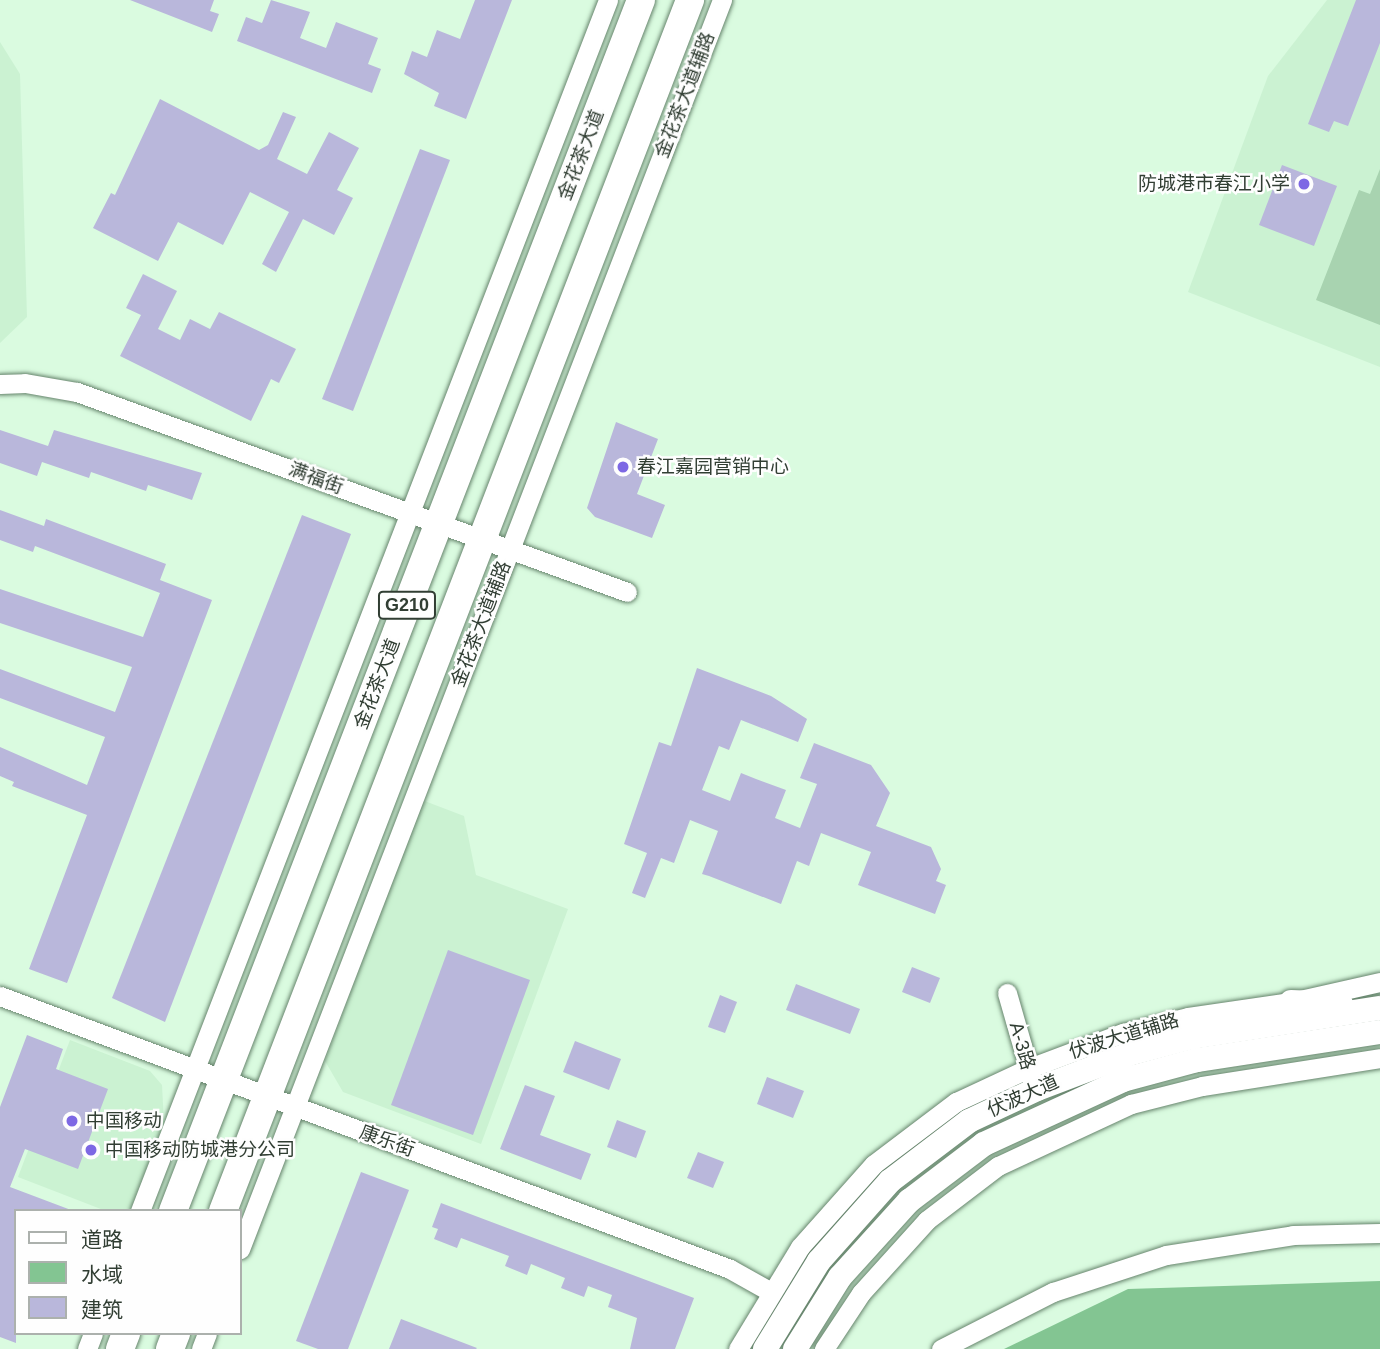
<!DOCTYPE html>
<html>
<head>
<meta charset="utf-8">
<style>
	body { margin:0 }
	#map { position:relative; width:1380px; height:1349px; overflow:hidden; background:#dafbe0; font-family:Helvetica,"Noto Sans SC",sans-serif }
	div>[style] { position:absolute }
	.built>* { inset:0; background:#cbf2d2 }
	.green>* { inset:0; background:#a8d3b0 }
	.water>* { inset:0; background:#83c592 }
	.building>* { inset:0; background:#b9b7db }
	.roads { filter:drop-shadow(0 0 2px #66846c) drop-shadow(0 0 2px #66846c) }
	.minor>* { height:19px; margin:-9.5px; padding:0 9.5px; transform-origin:9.5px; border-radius:9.5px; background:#fff }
	.major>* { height:24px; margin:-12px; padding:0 12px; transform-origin:12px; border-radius:12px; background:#fff }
	.highway>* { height:28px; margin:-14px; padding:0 14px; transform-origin:14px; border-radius:14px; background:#fff }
	.dots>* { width:19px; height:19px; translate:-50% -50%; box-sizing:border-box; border:4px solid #fefefe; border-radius:50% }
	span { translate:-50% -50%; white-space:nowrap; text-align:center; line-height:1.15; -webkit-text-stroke:5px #fefefe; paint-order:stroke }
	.shield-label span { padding:2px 5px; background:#fefefe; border:2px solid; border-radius:5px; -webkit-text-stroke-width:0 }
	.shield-label { font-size:18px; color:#313e33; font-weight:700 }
	.street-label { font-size:19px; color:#313e33 }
	.poi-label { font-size:19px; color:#313e33 }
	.right { translate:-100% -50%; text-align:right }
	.left { translate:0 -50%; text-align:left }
	.legend { position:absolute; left:14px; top:1209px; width:228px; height:126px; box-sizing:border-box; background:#fefefe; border:2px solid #acb1ad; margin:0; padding:9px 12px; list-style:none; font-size:21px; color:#313e33 }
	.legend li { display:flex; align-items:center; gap:14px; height:35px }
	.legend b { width:35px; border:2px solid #acb1ad }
</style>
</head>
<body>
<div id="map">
	<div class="built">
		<div style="clip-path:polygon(1327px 0,1380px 0,1380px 367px,1188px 292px,1268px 76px)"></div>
		<div style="clip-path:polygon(0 42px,20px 74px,27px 317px,0 343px)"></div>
		<div style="clip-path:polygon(422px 800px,464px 816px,476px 875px,568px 909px,481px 1144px,343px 1092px,325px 1061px)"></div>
		<div style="clip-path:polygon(70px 1040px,150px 1071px,162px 1085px,164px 1123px,130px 1211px,106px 1211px,18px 1177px)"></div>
	</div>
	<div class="green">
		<div style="clip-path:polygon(1380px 169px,1380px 325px,1316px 300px,1359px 190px,1370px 194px)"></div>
	</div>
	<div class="water">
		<div style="clip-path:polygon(1380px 1281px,1380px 1349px,1004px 1349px,1128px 1289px)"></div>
	</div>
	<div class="building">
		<div style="clip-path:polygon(130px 0,214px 0,210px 11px,219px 14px,212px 32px)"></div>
		<div style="clip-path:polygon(271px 0,310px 12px,300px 38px,326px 48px,336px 22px,378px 38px,368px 64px,381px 69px,372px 93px,237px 41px,246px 17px,262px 23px)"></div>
		<div style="clip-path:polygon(475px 0,512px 0,466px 119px,434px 106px,439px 93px,404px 74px,412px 51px,427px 57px,437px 30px,460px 39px)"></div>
		<div style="clip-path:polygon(1356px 0,1380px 0,1380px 43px,1348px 126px,1334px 121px,1329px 132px,1308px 124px)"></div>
		<div style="clip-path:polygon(160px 99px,259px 150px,268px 145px,283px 112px,296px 117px,277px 159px,307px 174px,329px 132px,359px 148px,337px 190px,353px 198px,334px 235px,303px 219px,276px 272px,262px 264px,289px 212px,250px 192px,223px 245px,178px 222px,158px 261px,93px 228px,111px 193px,115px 195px)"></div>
		<div style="clip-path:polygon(420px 149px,450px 160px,353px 411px,322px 399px)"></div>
		<div style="clip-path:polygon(1282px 165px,1337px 186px,1314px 246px,1259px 225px)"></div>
		<div style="clip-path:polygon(143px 274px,177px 291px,158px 329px,180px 340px,190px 319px,210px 329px,219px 312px,296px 349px,279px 383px,271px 379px,251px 421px,120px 356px,141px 315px,126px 308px)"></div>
		<div style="clip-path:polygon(616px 422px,658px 439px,637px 494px,665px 505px,652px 538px,595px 517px,587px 508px)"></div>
		<div style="clip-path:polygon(0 430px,48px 446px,54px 430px,202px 473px,192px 500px,148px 485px,146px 491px,91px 472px,89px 478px,42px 462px,37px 476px,0 463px)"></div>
		<div style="clip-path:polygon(0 510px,44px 526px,46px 519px,166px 564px,160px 580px,212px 600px,67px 983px,29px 969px,87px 815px,12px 786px,14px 782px,0 776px,0 747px,87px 785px,105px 737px,0 698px,0 669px,115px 712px,132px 667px,0 623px,0 589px,143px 637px,160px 593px,35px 546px,33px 552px,0 540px)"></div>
		<div style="clip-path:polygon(302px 515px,351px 534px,165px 1022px,112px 998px)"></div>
		<div style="clip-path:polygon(697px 668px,771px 696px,807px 719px,798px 742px,741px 720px,729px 750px,719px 746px,702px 790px,730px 801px,741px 773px,756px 779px,786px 790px,775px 818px,800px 828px,817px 784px,800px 778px,814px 743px,871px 765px,890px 793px,876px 826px,931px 847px,941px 869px,936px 881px,946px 885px,935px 914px,858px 885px,871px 852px,821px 833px,809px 866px,797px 861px,781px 904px,709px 876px,702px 874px,718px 831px,690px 820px,674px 863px,661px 858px,645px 898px,632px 893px,647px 853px,624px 844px,659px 742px,671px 746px)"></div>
		<div style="clip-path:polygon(448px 950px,530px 980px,473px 1135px,391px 1105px)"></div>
		<div style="clip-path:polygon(912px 967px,940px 978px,930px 1003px,902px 992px)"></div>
		<div style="clip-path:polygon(796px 984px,860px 1009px,850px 1034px,786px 1010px)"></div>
		<div style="clip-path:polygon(720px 995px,737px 1002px,725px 1033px,708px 1027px)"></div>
		<div style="clip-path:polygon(27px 1035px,63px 1049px,56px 1069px,108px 1089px,78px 1169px,25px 1149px,10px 1187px,71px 1210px,16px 1211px,16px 1343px,0 1337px,0 1107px)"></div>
		<div style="clip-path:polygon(575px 1041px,621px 1059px,609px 1090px,563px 1072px)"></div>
		<div style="clip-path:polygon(767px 1077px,804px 1091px,793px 1118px,757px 1104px)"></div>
		<div style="clip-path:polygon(525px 1085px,555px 1096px,540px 1135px,591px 1154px,581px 1180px,500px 1149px)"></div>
		<div style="clip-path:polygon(617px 1120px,646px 1131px,636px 1158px,607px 1147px)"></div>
		<div style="clip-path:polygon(698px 1152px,724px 1162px,713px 1188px,687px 1178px)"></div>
		<div style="clip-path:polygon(361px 1172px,409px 1190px,348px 1349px,318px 1349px,296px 1341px)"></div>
		<div style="clip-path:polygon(441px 1203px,694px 1298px,675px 1349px,630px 1349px,637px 1318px,608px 1307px,612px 1295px,588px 1286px,584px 1297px,561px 1288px,565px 1278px,531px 1264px,527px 1275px,505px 1266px,509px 1256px,461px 1238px,457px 1248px,434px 1239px,438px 1229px,432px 1227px)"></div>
		<div style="clip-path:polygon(401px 1319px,477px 1348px,476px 1349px,389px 1349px)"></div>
	</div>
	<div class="roads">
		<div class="minor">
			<div style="left:0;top:384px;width:25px;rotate:-2deg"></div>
			<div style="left:25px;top:383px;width:53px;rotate:9.8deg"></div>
			<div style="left:77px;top:392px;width:585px;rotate:19.98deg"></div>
			<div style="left:1007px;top:993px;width:91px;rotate:74deg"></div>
			<div style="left:0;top:996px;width:779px;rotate:20.5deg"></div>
			<div style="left:730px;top:1269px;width:47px;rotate:29.3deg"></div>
			<div style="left:140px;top:1211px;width:1298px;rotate:-68.87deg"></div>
			<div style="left:240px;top:1249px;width:1339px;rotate:-68.9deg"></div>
			<div style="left:87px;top:1349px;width:17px;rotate:-69deg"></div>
			<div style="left:201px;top:1349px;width:17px;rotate:-69deg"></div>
			<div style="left:738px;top:1349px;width:119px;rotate:-58.7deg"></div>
			<div style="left:800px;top:1247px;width:111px;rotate:-48.3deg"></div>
			<div style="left:874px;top:1164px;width:103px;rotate:-37.1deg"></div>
			<div style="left:956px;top:1102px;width:78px;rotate:-24.9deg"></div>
			<div style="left:1027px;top:1069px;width:103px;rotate:-20.6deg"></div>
			<div style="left:1123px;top:1033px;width:67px;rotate:-13.8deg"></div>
			<div style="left:1188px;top:1017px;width:104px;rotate:-8.3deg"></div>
			<div style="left:1291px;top:1002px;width:91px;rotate:-12.7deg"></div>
			<div style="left:824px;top:1349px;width:67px;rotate:-56.5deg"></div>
			<div style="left:861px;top:1293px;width:98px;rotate:-47.9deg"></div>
			<div style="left:927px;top:1220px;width:89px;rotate:-37.3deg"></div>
			<div style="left:998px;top:1166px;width:147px;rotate:-25deg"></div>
			<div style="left:1131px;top:1104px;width:73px;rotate:-14.2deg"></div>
			<div style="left:1202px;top:1086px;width:180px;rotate:-8.9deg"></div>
			<div style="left:941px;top:1349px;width:126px;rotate:-27deg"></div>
			<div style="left:1053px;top:1292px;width:119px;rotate:-18.1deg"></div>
			<div style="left:1166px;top:1255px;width:129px;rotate:-8.9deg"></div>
			<div style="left:1293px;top:1235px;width:87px;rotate:-1.3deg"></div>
		</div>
		<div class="major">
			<div style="left:1291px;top:1002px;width:50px;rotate:2.3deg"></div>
			<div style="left:765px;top:1349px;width:103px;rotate:-58.5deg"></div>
			<div style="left:819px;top:1261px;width:107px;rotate:-48.4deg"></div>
			<div style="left:890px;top:1181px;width:99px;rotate:-37.2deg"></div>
			<div style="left:969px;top:1121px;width:75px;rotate:-25.2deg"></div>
			<div style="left:1037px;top:1089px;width:98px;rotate:-20.8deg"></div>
			<div style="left:1129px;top:1054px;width:65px;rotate:-15.1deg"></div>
			<div style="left:1192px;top:1037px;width:190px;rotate:-8.8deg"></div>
			<div style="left:795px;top:1349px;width:85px;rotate:-58deg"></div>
			<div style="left:840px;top:1277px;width:103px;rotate:-47.8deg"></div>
			<div style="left:909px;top:1201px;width:94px;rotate:-37.2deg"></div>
			<div style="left:984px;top:1144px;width:153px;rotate:-24.7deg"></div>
			<div style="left:1123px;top:1080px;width:77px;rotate:-15.1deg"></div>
			<div style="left:1197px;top:1060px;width:185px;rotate:-8.7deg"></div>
		</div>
		<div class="highway">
			<div style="left:173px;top:1211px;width:1298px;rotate:-68.87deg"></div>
			<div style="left:223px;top:1211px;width:1298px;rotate:-68.91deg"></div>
			<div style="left:120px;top:1349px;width:17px;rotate:-69deg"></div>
			<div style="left:170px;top:1349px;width:17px;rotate:-69deg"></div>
		</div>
	</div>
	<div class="dots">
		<div style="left:1304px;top:184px;background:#7d68e4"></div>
		<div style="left:623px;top:467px;background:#7d68e4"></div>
		<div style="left:72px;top:1121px;background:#7d68e4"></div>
		<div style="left:91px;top:1150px;background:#7d68e4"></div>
	</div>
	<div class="shield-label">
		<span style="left:407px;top:605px">G210</span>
	</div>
	<div class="street-label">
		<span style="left:685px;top:95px;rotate:-69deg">金花茶大道辅路</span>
		<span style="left:581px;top:155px;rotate:-69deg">金花茶大道</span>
		<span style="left:316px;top:478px;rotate:20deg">满福街</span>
		<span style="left:481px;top:624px;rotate:-69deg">金花茶大道辅路</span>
		<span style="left:377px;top:684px;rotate:-69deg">金花茶大道</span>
		<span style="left:1124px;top:1036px;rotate:-17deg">伏波大道辅路</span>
		<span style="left:1022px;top:1046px;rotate:74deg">A-3路</span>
		<span style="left:1023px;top:1096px;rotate:-24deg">伏波大道</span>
		<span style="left:387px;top:1141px;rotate:20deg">康乐街</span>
	</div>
	<div class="poi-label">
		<span class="right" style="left:1290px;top:184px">防城港市春江小学</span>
		<span class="left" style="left:637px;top:467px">春江嘉园营销中心</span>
		<span class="left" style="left:86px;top:1121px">中国移动</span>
		<span class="left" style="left:105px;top:1150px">中国移动防城港分公司</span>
	</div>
	<ul class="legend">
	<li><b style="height:9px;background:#fff"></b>道路</li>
	<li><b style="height:19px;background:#83c592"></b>水域</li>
	<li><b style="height:19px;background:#b9b7db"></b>建筑</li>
	</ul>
</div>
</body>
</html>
